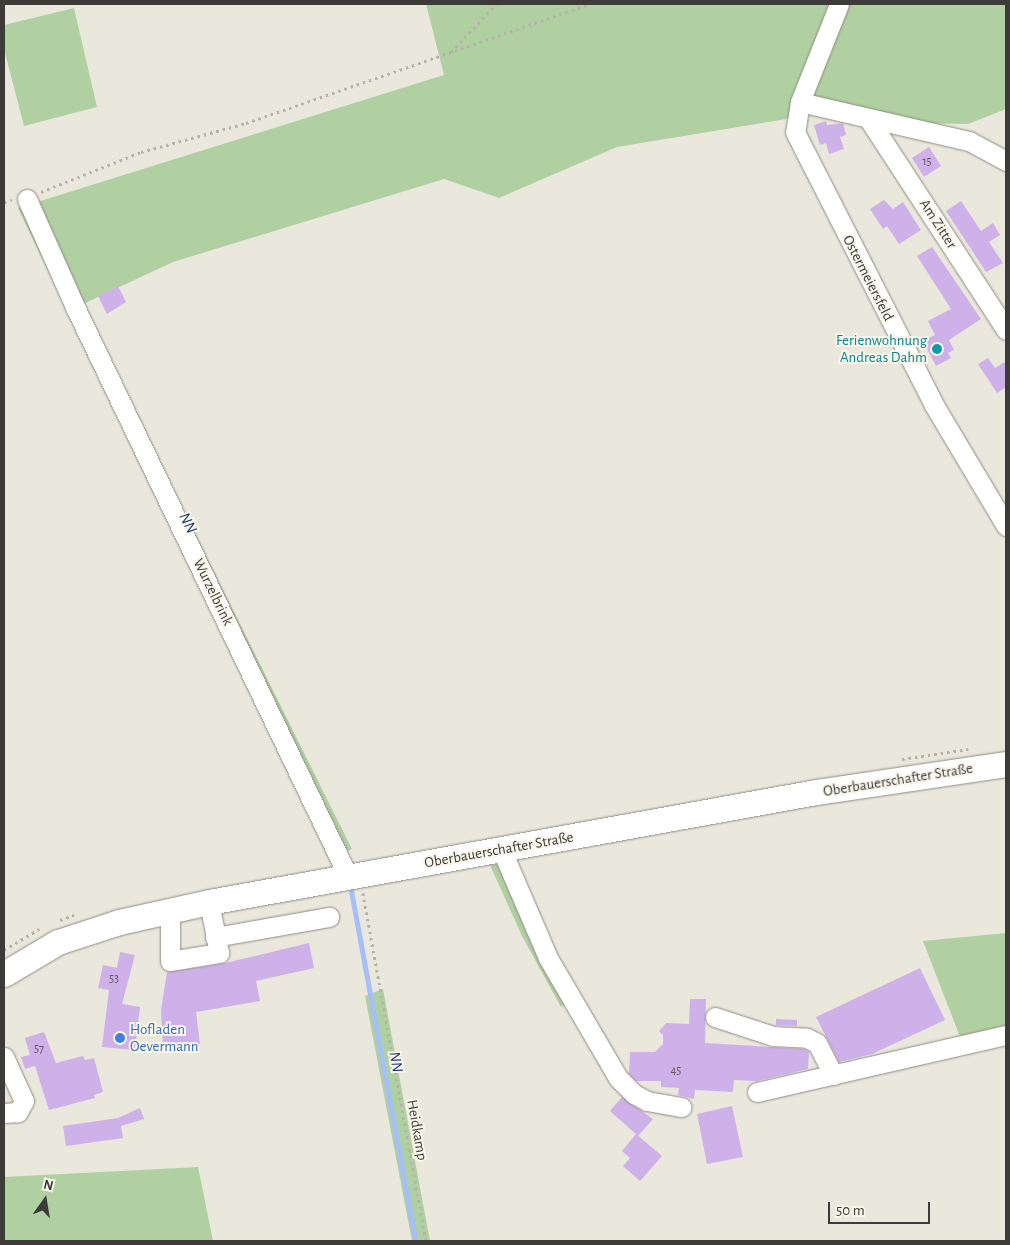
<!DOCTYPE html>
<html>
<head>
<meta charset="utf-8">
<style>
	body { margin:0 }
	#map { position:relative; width:1010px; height:1245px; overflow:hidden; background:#eae7dc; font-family:"Alegreya Sans",sans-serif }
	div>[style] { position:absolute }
	.green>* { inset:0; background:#b0d0a2 }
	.stream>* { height:4.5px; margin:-2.25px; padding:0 2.25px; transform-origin:2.25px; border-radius:2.25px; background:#a4c0f6 }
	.building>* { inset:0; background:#ceb1e9 }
	.path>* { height:2.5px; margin-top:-1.25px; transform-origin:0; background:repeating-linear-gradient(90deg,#b5b2aa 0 2.5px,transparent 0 6.5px) }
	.roads { filter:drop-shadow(0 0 1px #8f8c82) drop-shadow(0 0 1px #8f8c82) }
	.minor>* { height:19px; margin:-9.5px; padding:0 9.5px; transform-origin:9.5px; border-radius:9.5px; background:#fff }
	.major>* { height:25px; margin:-12.5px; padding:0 12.5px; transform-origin:12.5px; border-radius:12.5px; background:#fff }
	.dots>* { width:14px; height:14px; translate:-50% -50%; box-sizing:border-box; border:2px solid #f8f5ea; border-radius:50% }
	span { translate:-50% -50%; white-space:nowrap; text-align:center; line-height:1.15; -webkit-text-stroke:4px #f8f5ea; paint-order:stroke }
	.number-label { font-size:12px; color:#605864 }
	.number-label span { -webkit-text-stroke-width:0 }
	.street-label { font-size:15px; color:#3c3b37 }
	.culture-label { font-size:15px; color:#0d838f }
	.right { translate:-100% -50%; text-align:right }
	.shop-label { font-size:15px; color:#366cbe }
	.left { translate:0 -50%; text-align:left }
	.water-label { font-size:16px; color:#193674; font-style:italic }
	.frame { position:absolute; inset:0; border:5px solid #3c3b37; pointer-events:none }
	.north { position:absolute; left:20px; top:1175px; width:50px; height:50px; -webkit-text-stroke:4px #f8f5ea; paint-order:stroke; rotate:13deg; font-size:14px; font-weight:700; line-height:20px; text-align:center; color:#3c3b37 }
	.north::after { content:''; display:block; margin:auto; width:18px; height:22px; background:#3c3b37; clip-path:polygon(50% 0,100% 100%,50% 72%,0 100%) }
	.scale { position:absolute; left:828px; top:1202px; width:102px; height:22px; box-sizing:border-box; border:2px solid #3c3b37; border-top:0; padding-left:6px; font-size:15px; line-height:18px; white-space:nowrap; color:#3c3b37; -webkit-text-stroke:4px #f8f5ea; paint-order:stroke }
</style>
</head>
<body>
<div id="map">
	<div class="green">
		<div style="clip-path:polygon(426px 4px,1006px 4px,1006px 109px,968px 124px,915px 123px,798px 111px,786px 119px,617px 147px,499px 198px,444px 179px,173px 262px,81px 305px,352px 849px,331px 858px,18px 208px,444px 75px)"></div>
		<div style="clip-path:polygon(74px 8px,97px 107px,24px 126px,4px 49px,4px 25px)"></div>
		<div style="clip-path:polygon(516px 861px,567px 1002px,561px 1007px,522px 936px,490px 865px)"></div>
		<div style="clip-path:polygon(1006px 933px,1006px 1031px,962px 1042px,923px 941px)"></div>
		<div style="clip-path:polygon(383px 989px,430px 1241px,412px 1241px,365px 996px)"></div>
		<div style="clip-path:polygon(198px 1167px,213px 1241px,4px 1241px,4px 1177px)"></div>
	</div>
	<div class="stream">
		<div style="left:351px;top:888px;width:359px;rotate:79.6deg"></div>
	</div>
	<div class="building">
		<div style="clip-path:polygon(826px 121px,827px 125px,843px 123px,846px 135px,840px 137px,844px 149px,829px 154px,826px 143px,820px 145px,814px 125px)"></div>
		<div style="clip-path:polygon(929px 147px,941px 166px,924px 177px,912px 158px)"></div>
		<div style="clip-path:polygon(884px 200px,893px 209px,903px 202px,921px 230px,899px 244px,887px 226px,883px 229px,870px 209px)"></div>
		<div style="clip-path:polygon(961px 201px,981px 231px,993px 223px,1000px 235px,989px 242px,1003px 263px,986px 272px,946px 211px)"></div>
		<div style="clip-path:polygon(932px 247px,981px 319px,949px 340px,954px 350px,948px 353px,951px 358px,936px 366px,923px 341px,935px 335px,928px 321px,951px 309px,917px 256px)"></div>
		<div style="clip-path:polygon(118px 286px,126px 302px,107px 314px,98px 296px)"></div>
		<div style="clip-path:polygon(988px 358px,995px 368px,1006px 361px,1006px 387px,997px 393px,978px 364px)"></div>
		<div style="clip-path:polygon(309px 943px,314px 968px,256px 981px,260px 1001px,196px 1012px,200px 1044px,163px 1050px,161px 1010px,167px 972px,221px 964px)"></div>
		<div style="clip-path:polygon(120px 952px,135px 955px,122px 1004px,140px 1007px,135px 1050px,102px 1047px,109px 990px,98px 988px,103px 965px,117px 968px)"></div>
		<div style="clip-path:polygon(920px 968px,945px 1020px,872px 1054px,839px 1062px,816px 1017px)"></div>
		<div style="clip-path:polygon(690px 999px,706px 999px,705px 1043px,804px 1049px,809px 1052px,808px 1069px,757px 1081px,734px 1080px,733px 1092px,695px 1090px,694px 1099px,678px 1095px,679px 1088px,661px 1087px,661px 1081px,636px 1081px,629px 1074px,630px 1052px,655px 1052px,663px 1044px,663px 1035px,659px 1031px,666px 1023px,689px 1024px)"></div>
		<div style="clip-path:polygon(776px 1019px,797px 1020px,797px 1026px,776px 1025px)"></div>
		<div style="clip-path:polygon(44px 1032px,56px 1063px,83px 1056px,85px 1060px,94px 1058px,103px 1092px,94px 1095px,95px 1098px,49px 1110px,35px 1066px,25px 1069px,21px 1057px,30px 1055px,25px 1038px)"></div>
		<div style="clip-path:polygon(622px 1097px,653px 1119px,638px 1136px,610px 1111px)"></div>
		<div style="clip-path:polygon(732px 1106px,743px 1157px,707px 1164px,697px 1114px)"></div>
		<div style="clip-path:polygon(140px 1108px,144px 1119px,121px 1126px,123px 1138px,66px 1146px,63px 1126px,118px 1118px)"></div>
		<div style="clip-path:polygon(636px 1134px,662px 1156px,640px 1181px,623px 1166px,630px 1158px,622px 1151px)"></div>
	</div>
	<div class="path">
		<div style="left:451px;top:52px;width:66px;rotate:-46.8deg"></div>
		<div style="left:41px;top:192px;width:108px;rotate:-21.8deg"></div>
		<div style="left:141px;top:152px;width:109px;rotate:-15.4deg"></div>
		<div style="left:246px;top:123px;width:364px;rotate:-19.1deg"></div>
		<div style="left:4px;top:202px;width:8px;rotate:-14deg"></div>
		<div style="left:902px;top:759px;width:67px;rotate:-8.6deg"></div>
		<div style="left:363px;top:893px;width:354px;rotate:79.7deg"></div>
		<div style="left:60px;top:920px;width:15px;rotate:-20deg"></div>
		<div style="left:4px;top:950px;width:41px;rotate:-31deg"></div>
	</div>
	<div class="roads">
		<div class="minor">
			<div style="left:839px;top:4px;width:105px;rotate:111.7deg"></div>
			<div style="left:800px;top:102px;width:30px;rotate:99deg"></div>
			<div style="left:795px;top:132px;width:306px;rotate:63deg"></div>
			<div style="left:934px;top:405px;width:141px;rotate:59.2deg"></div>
			<div style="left:800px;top:102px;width:173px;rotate:13deg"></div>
			<div style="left:969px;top:141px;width:42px;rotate:28.4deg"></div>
			<div style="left:868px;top:118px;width:253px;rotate:56.9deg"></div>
			<div style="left:27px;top:199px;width:118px;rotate:66deg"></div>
			<div style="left:75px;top:307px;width:631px;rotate:64.37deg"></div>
			<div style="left:502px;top:851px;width:116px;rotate:66.7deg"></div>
			<div style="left:548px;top:958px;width:139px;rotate:59.7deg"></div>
			<div style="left:618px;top:1078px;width:23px;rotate:45deg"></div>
			<div style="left:634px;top:1094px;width:15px;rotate:28deg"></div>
			<div style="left:647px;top:1101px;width:35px;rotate:10deg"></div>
			<div style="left:170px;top:911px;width:50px;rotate:90deg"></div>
			<div style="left:170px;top:961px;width:50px;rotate:-9.3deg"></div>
			<div style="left:219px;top:953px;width:52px;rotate:-101.1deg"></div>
			<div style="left:215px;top:937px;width:116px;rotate:-10deg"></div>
			<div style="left:715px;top:1017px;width:61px;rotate:18.1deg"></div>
			<div style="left:773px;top:1036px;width:34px;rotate:3deg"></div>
			<div style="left:807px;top:1038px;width:11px;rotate:27deg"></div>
			<div style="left:817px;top:1043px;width:36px;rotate:63deg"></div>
			<div style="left:4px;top:1057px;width:48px;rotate:65.6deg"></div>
			<div style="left:24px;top:1101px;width:13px;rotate:119deg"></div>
			<div style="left:18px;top:1112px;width:14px;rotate:176deg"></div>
			<div style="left:757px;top:1092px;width:255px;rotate:-12.9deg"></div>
		</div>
		<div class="major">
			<div style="left:4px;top:974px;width:63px;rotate:-30.7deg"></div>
			<div style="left:58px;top:942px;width:64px;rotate:-18.2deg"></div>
			<div style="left:119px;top:922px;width:92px;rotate:-12.5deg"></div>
			<div style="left:209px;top:902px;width:617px;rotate:-10.27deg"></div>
			<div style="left:816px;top:792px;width:192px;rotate:-8.4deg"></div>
		</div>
	</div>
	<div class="dots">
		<div style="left:937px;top:349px;background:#0f9aa8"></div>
		<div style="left:120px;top:1038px;background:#3f7fe0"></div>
	</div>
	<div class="number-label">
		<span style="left:927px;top:162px">15</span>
		<span style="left:114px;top:979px">53</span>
		<span style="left:39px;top:1049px">57</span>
		<span style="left:676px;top:1071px">45</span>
	</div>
	<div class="street-label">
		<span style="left:938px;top:224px;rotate:57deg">Am Zitter</span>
		<span style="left:868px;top:278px;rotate:63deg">Ostermeiersfeld</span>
		<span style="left:213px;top:592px;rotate:64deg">Wurzelbrink</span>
		<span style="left:898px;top:780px;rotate:-9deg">Oberbauerschafter Straße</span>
		<span style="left:499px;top:850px;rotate:-10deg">Oberbauerschafter Straße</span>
		<span style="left:417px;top:1130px;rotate:80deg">Heidkamp</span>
	</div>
	<div class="culture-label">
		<span class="right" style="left:927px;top:349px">Ferienwohnung<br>Andreas Dahm</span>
	</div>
	<div class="shop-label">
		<span class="left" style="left:130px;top:1038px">Hofladen<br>Oevermann</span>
	</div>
	<div class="water-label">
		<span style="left:188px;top:523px;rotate:64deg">NN</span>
		<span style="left:396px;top:1062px;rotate:80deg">NN</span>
	</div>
	<div class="frame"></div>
	<div class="north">N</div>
	<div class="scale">50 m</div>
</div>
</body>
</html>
